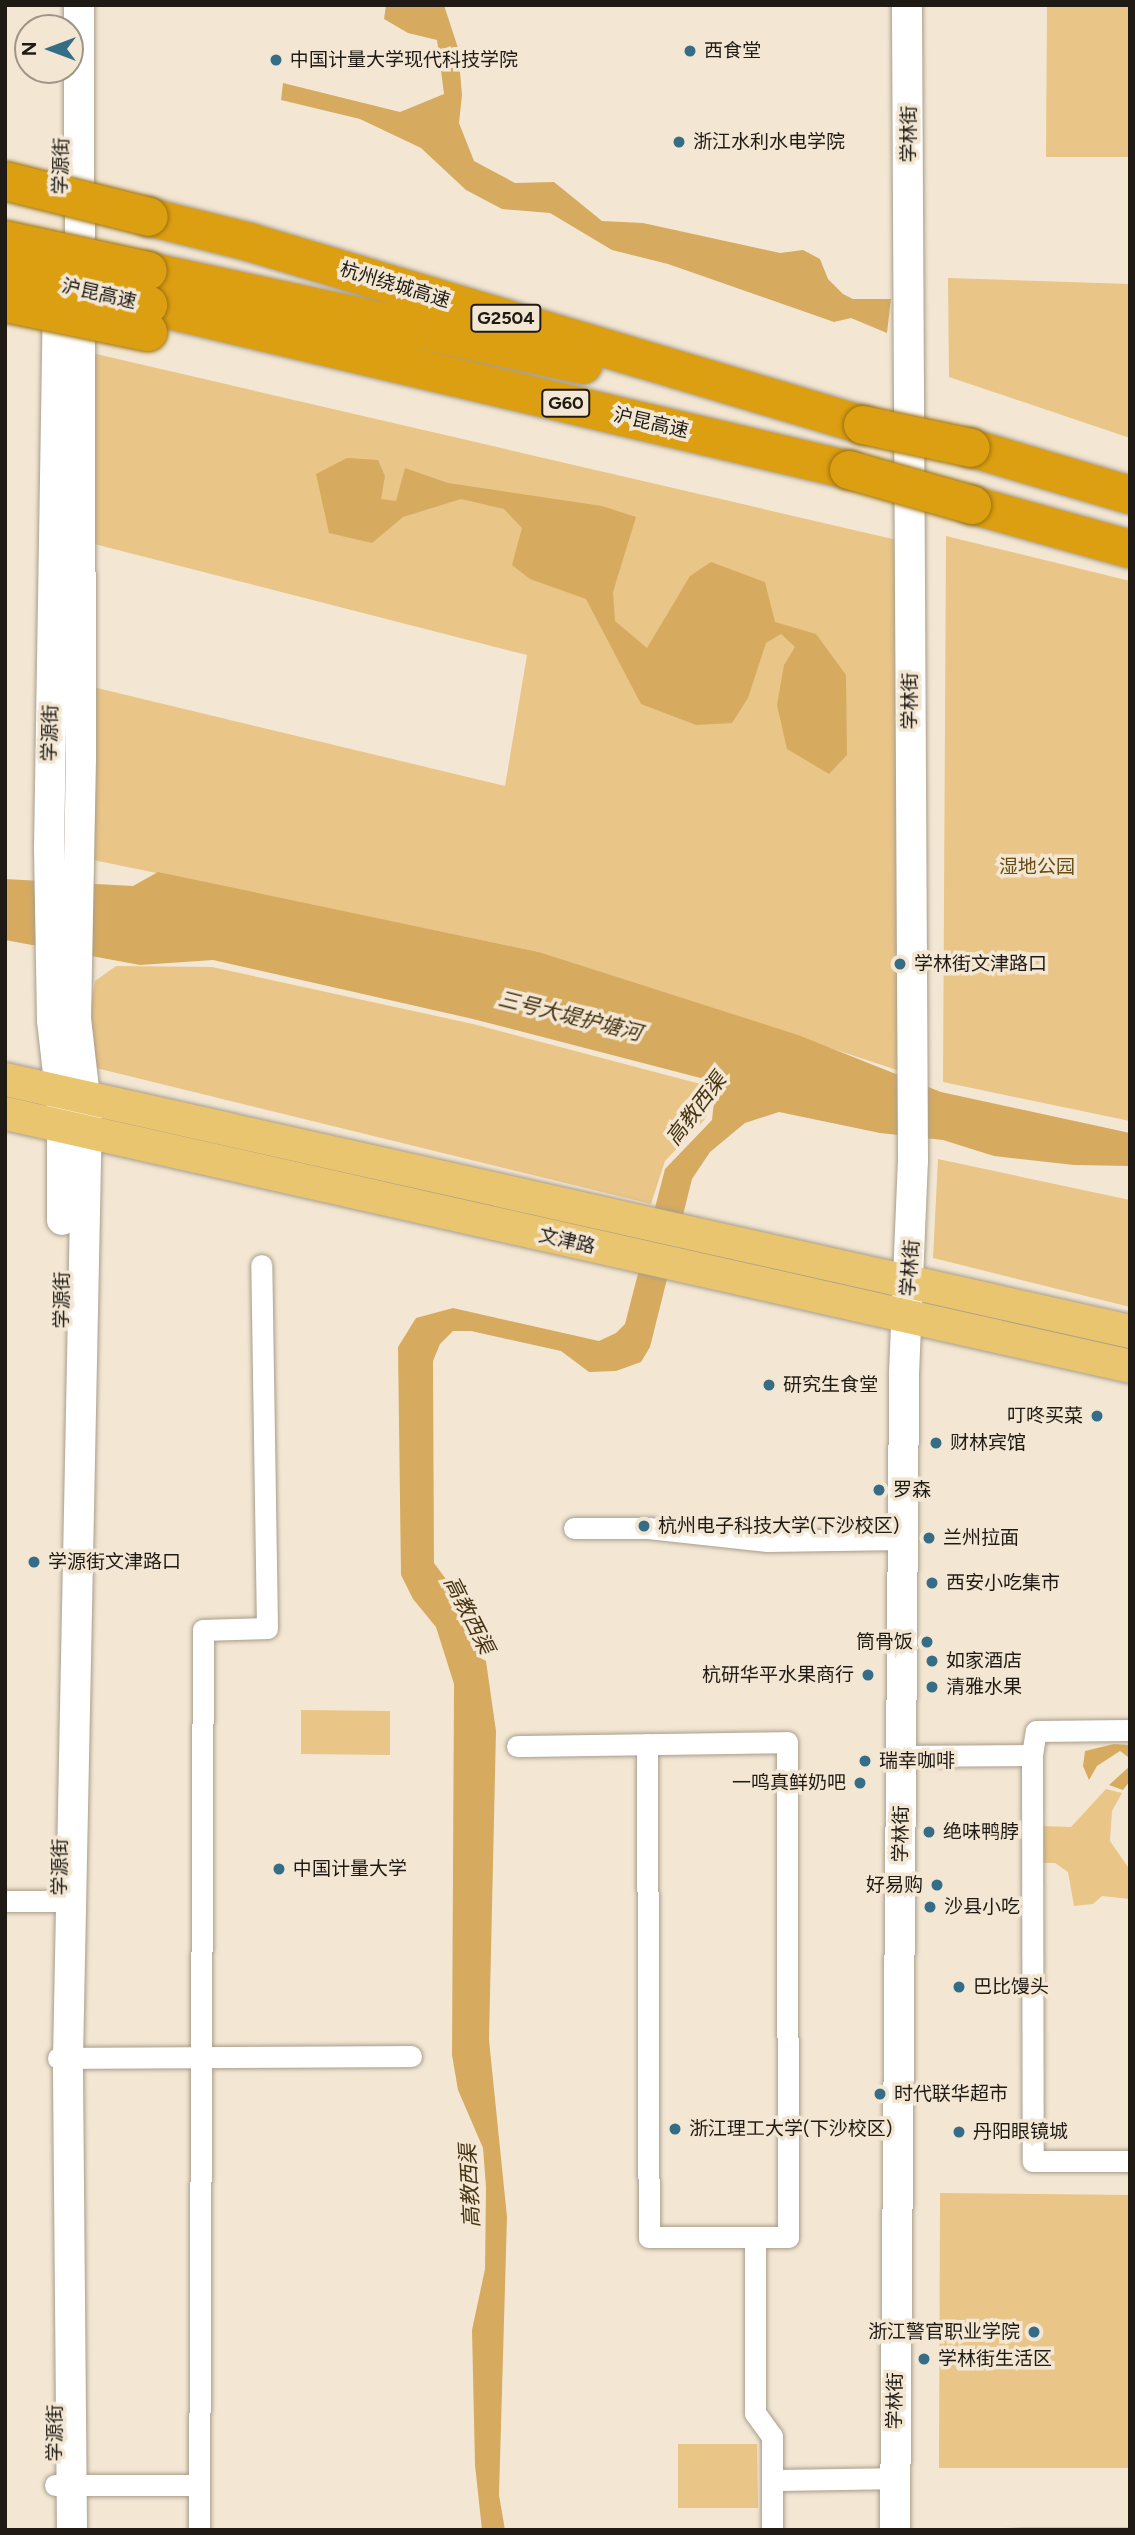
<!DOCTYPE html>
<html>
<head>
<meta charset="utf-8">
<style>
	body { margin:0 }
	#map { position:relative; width:1135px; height:2535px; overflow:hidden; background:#f3e7d4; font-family:Figtree,"Noto Sans SC",sans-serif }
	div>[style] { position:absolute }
	.green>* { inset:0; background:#e9c588 }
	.water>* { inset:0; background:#d6ab60 }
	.roads { filter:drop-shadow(0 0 2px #a89d8b) drop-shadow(0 0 2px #a89d8b) }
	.minor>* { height:21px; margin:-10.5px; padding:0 10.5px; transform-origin:10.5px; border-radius:10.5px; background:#fff }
	.secondary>* { height:30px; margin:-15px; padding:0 15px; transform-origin:15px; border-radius:15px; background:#fff }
	.primary>* { height:33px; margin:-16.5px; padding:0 16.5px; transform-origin:16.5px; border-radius:16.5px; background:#eac570 }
	.motorway>* { height:38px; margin:-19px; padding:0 19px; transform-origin:19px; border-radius:19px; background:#dc9f11 }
	.bridges { filter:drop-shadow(0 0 2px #9a7112) drop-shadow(0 0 2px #9a7112) }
	.motorway-bridge>* { height:38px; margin:-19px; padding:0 19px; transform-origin:19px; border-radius:19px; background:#dc9f11 }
	.dots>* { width:19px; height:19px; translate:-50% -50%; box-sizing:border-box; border:4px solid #f3e7d4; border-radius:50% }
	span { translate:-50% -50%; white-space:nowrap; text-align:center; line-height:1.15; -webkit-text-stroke:7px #f3e7d4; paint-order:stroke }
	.shield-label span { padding:2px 5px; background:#f3e7d4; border:2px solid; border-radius:5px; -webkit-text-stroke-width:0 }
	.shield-label { font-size:18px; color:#1f1b14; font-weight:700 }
	.poi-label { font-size:19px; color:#1f1b14 }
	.left { translate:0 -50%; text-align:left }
	.right { translate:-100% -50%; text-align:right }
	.street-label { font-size:19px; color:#1f1b14 }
	.park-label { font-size:19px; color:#694c13 }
	.water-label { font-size:21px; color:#453312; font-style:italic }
	.frame { position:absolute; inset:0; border:7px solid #1f1b14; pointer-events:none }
	.north { position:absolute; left:14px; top:14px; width:70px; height:70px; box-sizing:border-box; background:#f3e7d4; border:2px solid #9e9587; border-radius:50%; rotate:270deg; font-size:19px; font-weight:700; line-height:28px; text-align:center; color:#1f1b14 }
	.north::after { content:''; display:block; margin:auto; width:24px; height:32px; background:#356d87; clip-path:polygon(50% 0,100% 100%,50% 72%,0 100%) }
</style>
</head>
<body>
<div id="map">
	<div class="green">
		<div style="clip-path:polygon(1047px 5px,1130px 5px,1130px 157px,1046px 157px)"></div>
		<div style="clip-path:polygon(948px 278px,1130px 284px,1130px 438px,949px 377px)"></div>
		<div style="clip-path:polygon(66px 347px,910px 543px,912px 1075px,539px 952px,69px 855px,68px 681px,505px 786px,527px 655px,67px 537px)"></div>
		<div style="clip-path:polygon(946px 536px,1130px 581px,1130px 1121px,943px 1082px)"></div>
		<div style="clip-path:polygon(116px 966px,212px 967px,473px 1024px,708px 1086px,706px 1118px,665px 1161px,651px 1204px,88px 1066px,88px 1022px,95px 981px)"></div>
		<div style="clip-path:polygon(938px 1159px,1130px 1200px,1130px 1307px,933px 1258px)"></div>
		<div style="clip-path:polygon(301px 1710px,390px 1711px,390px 1755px,301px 1754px)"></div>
		<div style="clip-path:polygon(1106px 1789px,1122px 1793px,1112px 1811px,1110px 1841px,1130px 1870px,1130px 1899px,1102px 1896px,1093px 1904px,1074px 1906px,1068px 1872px,1055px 1863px,1040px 1863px,1042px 1826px,1071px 1827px)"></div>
		<div style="clip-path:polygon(940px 2193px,1130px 2195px,1130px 2468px,939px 2468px)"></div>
		<div style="clip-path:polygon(678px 2444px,757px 2444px,758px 2508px,678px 2508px)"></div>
		<div style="clip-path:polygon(1022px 2527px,1130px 2527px,1130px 2530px,966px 2530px)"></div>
	</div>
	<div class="water">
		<div style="clip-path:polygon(386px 5px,444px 5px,458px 48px,462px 95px,459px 123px,474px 161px,515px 183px,554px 182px,602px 221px,643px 223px,780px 253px,803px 250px,820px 259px,828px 279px,843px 294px,853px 299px,891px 299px,887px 333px,851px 318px,834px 322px,668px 264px,612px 250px,550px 213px,502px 209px,466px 190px,421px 148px,360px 119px,281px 100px,283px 83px,400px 112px,444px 94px,437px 40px,408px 33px,384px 19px)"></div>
		<div style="clip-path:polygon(347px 458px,378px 460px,385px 476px,381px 499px,396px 501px,405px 468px,448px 483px,602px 506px,636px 517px,613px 592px,615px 621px,647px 648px,690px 576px,711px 562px,765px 582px,775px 622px,816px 634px,846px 675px,847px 755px,829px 774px,787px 749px,777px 705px,784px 665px,795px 647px,781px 634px,766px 643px,748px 698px,732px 723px,696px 725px,641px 704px,586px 599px,530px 579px,512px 565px,522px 528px,504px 509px,461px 499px,403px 517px,372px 543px,329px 533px,316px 474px)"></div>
		<div style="clip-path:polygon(158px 872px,539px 952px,798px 1035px,941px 1092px,1130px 1133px,1130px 1166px,1074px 1165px,994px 1156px,943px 1140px,880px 1133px,779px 1112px,745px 1123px,710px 1152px,692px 1179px,650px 1347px,641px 1362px,616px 1371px,589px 1372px,561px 1351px,471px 1331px,453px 1331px,440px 1344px,433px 1361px,434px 1563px,471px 1613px,486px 1661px,496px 1731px,489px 2040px,507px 2217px,499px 2495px,505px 2530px,482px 2530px,475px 2465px,472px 2330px,485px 2269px,486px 2187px,483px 2148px,458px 2090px,452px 2055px,454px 1684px,436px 1627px,413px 1599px,401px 1575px,398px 1347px,416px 1318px,453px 1308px,599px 1341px,616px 1333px,625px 1324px,665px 1169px,712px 1120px,716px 1082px,473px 1019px,213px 960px,140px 965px,5px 940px,5px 879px,133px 886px)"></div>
		<div style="clip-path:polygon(1114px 1744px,1130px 1745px,1130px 1781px,1123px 1790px,1109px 1785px,1130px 1766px,1128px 1757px,1120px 1751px,1097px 1766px,1089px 1780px,1083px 1766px,1085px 1751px)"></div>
	</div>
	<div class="roads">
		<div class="minor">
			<div style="left:574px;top:1528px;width:74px"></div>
			<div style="left:648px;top:1528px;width:120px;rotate:6.2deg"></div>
			<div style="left:767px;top:1541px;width:137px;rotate:-0.8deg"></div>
			<div style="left:647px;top:1744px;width:493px;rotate:89.8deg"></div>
			<div style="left:649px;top:2237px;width:106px"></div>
			<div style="left:517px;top:1746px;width:270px;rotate:-0.8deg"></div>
			<div style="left:787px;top:1742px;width:495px;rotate:89.9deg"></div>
			<div style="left:788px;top:2237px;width:33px;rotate:180deg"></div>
			<div style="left:755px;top:2237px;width:176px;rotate:90deg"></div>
			<div style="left:755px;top:2413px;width:29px;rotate:54deg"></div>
			<div style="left:772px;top:2436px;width:94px;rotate:90deg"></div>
			<div style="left:1032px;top:1755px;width:406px;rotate:89.9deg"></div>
			<div style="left:1033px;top:2161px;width:97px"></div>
			<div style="left:902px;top:1756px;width:130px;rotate:-0.4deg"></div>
			<div style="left:1032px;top:1755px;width:24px;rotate:-81deg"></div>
			<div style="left:1036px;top:1731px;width:94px;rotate:-0.6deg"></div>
			<div style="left:5px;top:1901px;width:54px"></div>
			<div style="left:58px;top:2058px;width:353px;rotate:-0.3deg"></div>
			<div style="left:772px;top:2480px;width:123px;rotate:-0.9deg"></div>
			<div style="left:55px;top:2485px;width:144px"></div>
			<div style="left:199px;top:2530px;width:900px;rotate:-89.75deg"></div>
			<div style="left:203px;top:1630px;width:64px;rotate:-1.8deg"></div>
			<div style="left:267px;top:1628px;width:363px;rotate:-90.9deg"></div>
		</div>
		<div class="secondary">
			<div style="left:58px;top:294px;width:554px;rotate:90.93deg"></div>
			<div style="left:49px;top:848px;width:172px;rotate:89deg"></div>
			<div style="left:52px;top:1020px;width:90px;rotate:83.6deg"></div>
			<div style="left:62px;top:1109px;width:111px;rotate:90deg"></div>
			<div style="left:72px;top:2530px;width:472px;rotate:-90.5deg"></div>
			<div style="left:68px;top:2058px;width:943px;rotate:-88.85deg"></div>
			<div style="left:87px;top:1115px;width:97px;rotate:-96.5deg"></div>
			<div style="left:76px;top:1019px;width:261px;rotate:-88.9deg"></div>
			<div style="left:81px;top:758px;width:753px;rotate:-90.15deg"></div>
			<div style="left:895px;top:2530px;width:1156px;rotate:-89.55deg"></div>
			<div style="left:904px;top:1374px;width:213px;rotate:-87.6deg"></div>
			<div style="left:913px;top:1161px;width:1156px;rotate:-90.3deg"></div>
		</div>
		<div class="primary">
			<div style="left:5px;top:1079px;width:1153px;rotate:12.63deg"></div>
			<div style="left:5px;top:1113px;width:1153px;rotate:12.67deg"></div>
		</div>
		<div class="motorway">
			<div style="left:149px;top:217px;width:103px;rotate:14deg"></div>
			<div style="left:249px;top:242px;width:641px;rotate:16.6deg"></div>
			<div style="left:148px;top:271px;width:445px;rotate:12.2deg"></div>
			<div style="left:148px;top:305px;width:720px;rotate:13.25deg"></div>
			<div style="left:971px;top:448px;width:166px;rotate:16.5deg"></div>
			<div style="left:972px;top:505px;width:164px;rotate:15.6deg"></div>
		</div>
	</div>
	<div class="bridges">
		<div class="motorway-bridge">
			<div style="left:5px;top:181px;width:148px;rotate:14deg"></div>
			<div style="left:5px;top:240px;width:146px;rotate:12.2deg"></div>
			<div style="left:5px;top:272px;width:147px;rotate:13deg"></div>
			<div style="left:5px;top:303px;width:146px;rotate:11.5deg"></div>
			<div style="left:863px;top:425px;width:110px;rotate:12deg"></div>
			<div style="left:849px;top:470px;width:128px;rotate:15.9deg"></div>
		</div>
	</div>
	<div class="dots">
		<div style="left:690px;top:51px;background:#356d87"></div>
		<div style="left:276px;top:60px;background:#356d87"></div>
		<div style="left:679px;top:142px;background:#356d87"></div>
		<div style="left:900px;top:964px;background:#356d87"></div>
		<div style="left:769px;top:1385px;background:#356d87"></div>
		<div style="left:1097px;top:1416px;background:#356d87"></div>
		<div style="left:936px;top:1443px;background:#356d87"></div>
		<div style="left:879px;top:1490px;background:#356d87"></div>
		<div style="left:644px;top:1526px;background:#356d87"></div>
		<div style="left:929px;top:1538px;background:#356d87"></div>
		<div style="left:34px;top:1562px;background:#356d87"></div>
		<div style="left:932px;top:1583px;background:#356d87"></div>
		<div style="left:927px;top:1642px;background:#356d87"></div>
		<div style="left:932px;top:1661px;background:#356d87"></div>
		<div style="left:868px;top:1675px;background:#356d87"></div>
		<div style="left:932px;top:1687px;background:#356d87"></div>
		<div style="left:865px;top:1761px;background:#356d87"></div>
		<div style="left:860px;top:1783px;background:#356d87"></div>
		<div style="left:929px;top:1832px;background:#356d87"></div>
		<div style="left:279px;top:1869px;background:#356d87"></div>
		<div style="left:937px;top:1885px;background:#356d87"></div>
		<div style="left:930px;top:1907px;background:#356d87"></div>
		<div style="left:959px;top:1987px;background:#356d87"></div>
		<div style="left:880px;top:2094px;background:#356d87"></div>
		<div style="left:675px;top:2129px;background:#356d87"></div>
		<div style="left:959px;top:2132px;background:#356d87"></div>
		<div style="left:1034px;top:2332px;background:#356d87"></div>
		<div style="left:924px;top:2359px;background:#356d87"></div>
	</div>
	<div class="shield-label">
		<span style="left:506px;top:318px">G2504</span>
		<span style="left:566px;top:403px">G60</span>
	</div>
	<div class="poi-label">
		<span class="left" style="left:704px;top:51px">西食堂</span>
		<span class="left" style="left:290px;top:60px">中国计量大学现代科技学院</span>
		<span class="left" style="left:693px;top:142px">浙江水利水电学院</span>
		<span class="left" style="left:914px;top:964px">学林街文津路口</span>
		<span class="left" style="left:783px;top:1385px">研究生食堂</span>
		<span class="right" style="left:1083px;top:1416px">叮咚买菜</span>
		<span class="left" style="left:950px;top:1443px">财林宾馆</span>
		<span class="left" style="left:893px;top:1490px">罗森</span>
		<span class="left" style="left:658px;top:1526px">杭州电子科技大学(下沙校区)</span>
		<span class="left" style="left:943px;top:1538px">兰州拉面</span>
		<span class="left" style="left:48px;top:1562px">学源街文津路口</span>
		<span class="left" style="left:946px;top:1583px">西安小吃集市</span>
		<span class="right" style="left:913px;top:1642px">筒骨饭</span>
		<span class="left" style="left:946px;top:1661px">如家酒店</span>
		<span class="right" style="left:854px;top:1675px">杭研华平水果商行</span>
		<span class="left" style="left:946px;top:1687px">清雅水果</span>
		<span class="left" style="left:879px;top:1761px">瑞幸咖啡</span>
		<span class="right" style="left:846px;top:1783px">一鸣真鲜奶吧</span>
		<span class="left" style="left:943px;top:1832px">绝味鸭脖</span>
		<span class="left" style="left:293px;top:1869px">中国计量大学</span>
		<span class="right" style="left:923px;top:1885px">好易购</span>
		<span class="left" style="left:944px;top:1907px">沙县小吃</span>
		<span class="left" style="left:973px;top:1987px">巴比馒头</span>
		<span class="left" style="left:894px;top:2094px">时代联华超市</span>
		<span class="left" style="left:689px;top:2129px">浙江理工大学(下沙校区)</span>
		<span class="left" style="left:973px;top:2132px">丹阳眼镜城</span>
		<span class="right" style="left:1020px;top:2332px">浙江警官职业学院</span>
		<span class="left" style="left:938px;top:2359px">学林街生活区</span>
	</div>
	<div class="street-label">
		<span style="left:909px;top:134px;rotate:-90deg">学林街</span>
		<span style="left:61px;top:166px;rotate:-89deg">学源街</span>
		<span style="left:395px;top:285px;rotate:17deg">杭州绕城高速</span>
		<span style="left:99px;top:294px;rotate:13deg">沪昆高速</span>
		<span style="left:651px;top:423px;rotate:13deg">沪昆高速</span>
		<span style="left:910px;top:701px;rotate:-90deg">学林街</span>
		<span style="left:50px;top:733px;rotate:-89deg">学源街</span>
		<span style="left:567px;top:1241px;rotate:13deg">文津路</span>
		<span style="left:910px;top:1268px;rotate:-86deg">学林街</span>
		<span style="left:62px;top:1300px;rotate:-90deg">学源街</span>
		<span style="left:901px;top:1834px;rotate:-89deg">学林街</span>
		<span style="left:60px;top:1867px;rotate:-90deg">学源街</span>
		<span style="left:895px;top:2401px;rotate:-89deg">学林街</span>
		<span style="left:55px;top:2433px;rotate:-90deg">学源街</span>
	</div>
	<div class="park-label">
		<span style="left:1037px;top:867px">湿地公园</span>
	</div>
	<div class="water-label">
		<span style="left:570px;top:1016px;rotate:14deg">三号大堤护塘河</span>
		<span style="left:696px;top:1109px;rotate:-53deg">高教西渠</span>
		<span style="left:469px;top:1615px;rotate:63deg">高教西渠</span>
		<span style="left:470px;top:2186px;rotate:-93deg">高教西渠</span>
	</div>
	<div class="frame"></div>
	<div class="north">N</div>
</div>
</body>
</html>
